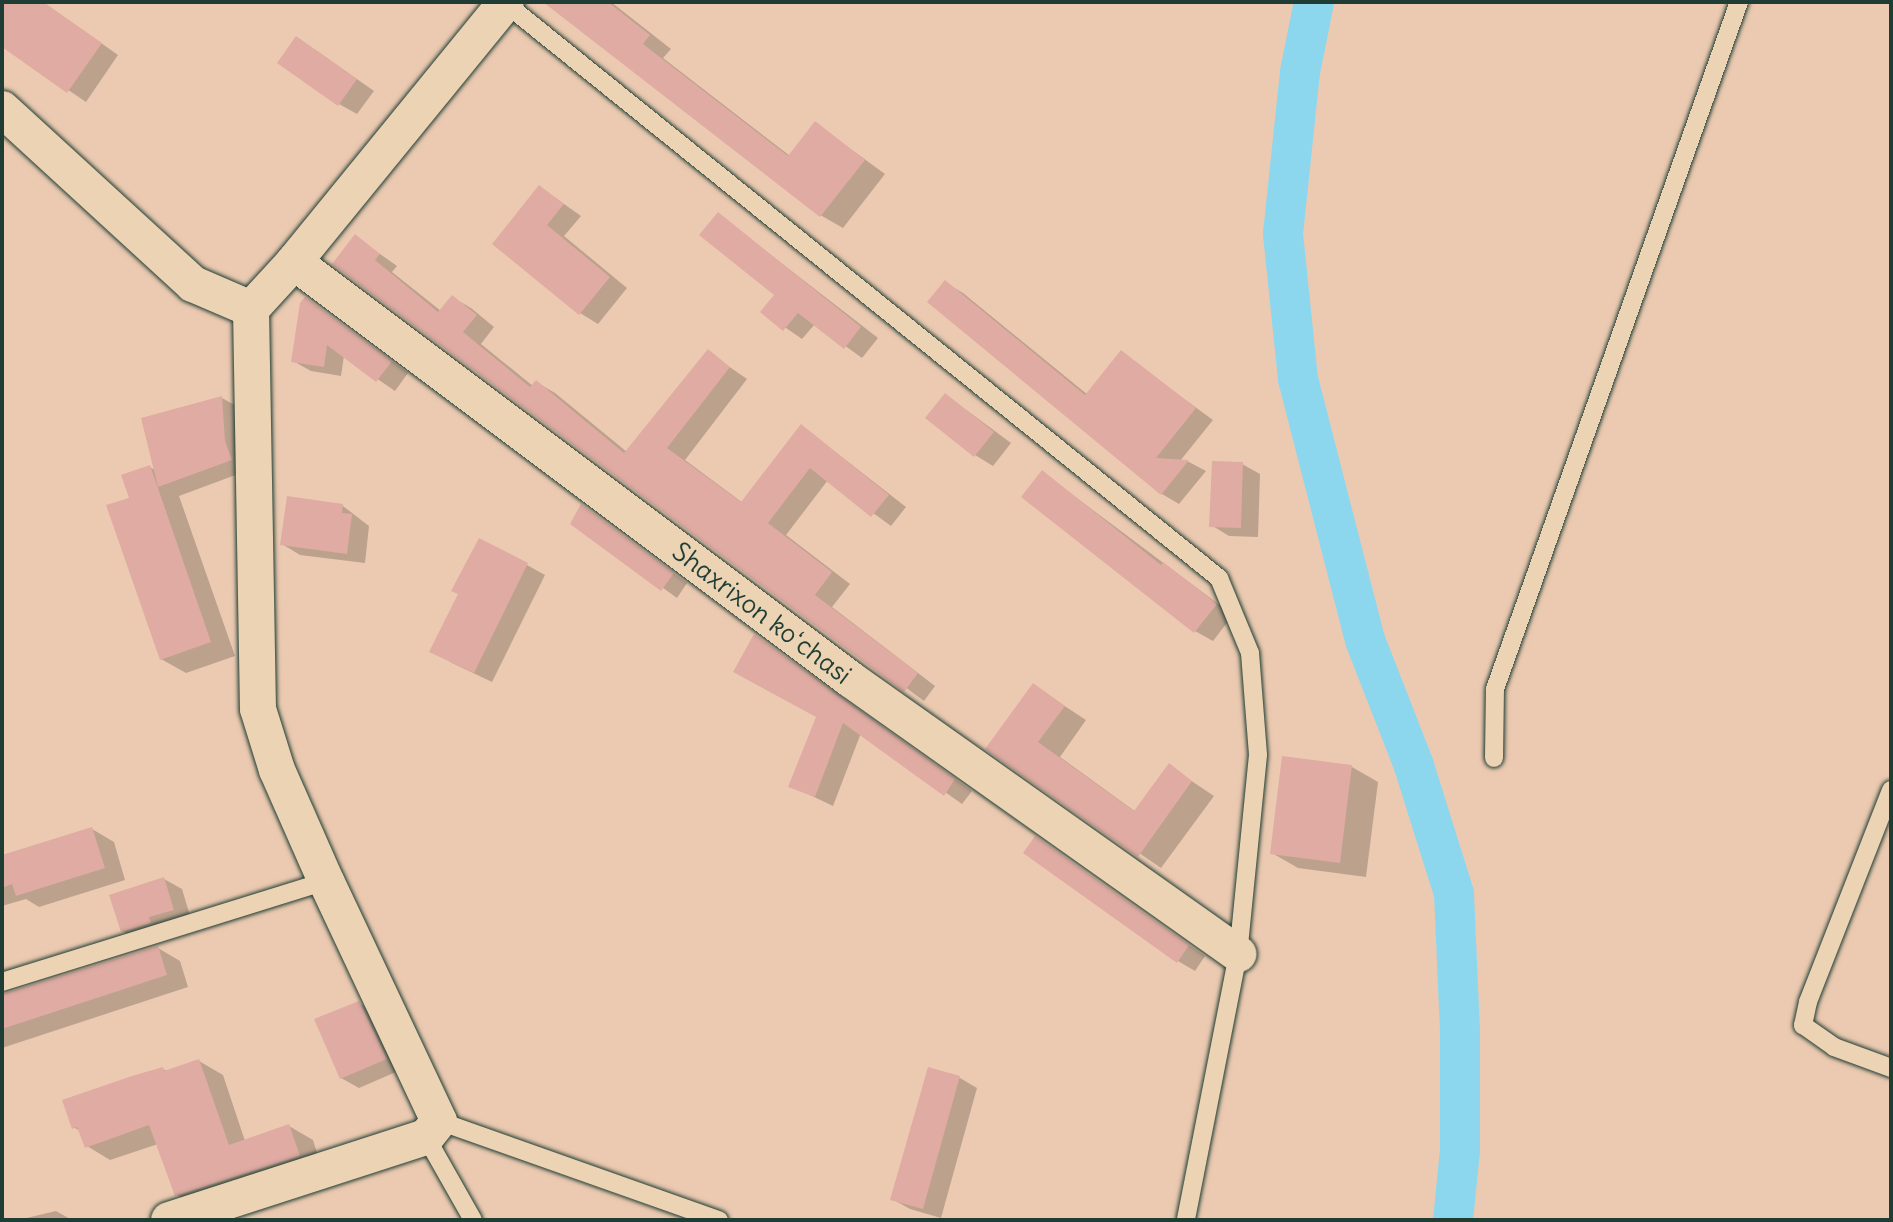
<!DOCTYPE html>
<html>
<head>
<meta charset="utf-8">
<style>
	body { margin:0 }
	#map { position:relative; width:1893px; height:1222px; overflow:hidden; background:#eccab1; font-family:Delius,sans-serif }
	div>[style] { position:absolute }
	.shadow>* { inset:0; background:#0003 }
	.canal>* { height:40px; margin:-20px; padding:0 20px; transform-origin:20px; border-radius:20px; background:#8dd7ee }
	.building>* { inset:0; background:#dfaba2 }
	.roads { filter:drop-shadow(0 0 2px #1f3d34) drop-shadow(0 0 2px #1f3d34) }
	.lane>* { height:18px; margin:-9px; padding:0 9px; transform-origin:9px; border-radius:9px; background:#ebd3b3 }
	.street>* { height:36px; margin:-18px; padding:0 18px; transform-origin:18px; border-radius:18px; background:#ebd3b3 }
	span { translate:-50% -50%; white-space:nowrap; text-align:center; line-height:1.15; -webkit-text-stroke:8px #ebd3b3; paint-order:stroke }
	.street-label { font-size:26px; color:#1f3d34 }
	.frame { position:absolute; inset:0; border:4px solid #1f3d34; pointer-events:none }
</style>
</head>
<body>
<div id="map">
	<div class="shadow">
		<div style="clip-path:polygon(2px 2px,43px 2px,118px 55px,86px 102px,2px 45px)"></div>
		<div style="clip-path:polygon(546px 2px,611px 2px,671px 49px,663px 58px,790px 156px,815px 123px,885px 174px,843px 228px,822px 216px)"></div>
		<div style="clip-path:polygon(314px 49px,374px 91px,357px 114px,339px 104px)"></div>
		<div style="clip-path:polygon(540px 187px,581px 216px,564px 236px,627px 288px,598px 324px,580px 313px,495px 244px)"></div>
		<div style="clip-path:polygon(718px 214px,878px 338px,862px 358px,815px 324px,802px 339px,763px 312px,776px 295px)"></div>
		<div style="clip-path:polygon(356px 237px,397px 266px,392px 272px,441px 311px,452px 297px,471px 308px,494px 327px,481px 344px,533px 386px,536px 382px,555px 393px,627px 452px,708px 352px,747px 379px,685px 460px,743px 503px,802px 426px,906px 507px,891px 526px,828px 480px,786px 535px,850px 584px,832px 607px,935px 686px,924px 701px,334px 264px)"></div>
		<div style="clip-path:polygon(946px 283px,963px 293px,1088px 395px,1121px 353px,1213px 420px,1180px 461px,1189px 462px,1206px 471px,1179px 504px,1162px 494px)"></div>
		<div style="clip-path:polygon(306px 299px,408px 373px,395px 391px,344px 356px,341px 376px,311px 371px,293px 361px)"></div>
		<div style="clip-path:polygon(946px 395px,1011px 443px,993px 466px,975px 455px)"></div>
		<div style="clip-path:polygon(222px 398px,240px 408px,249px 470px,179px 496px,235px 656px,186px 673px,161px 659px,131px 499px,150px 467px,156px 471px)"></div>
		<div style="clip-path:polygon(1242px 464px,1260px 474px,1258px 537px,1229px 536px,1211px 525px)"></div>
		<div style="clip-path:polygon(1042px 472px,1233px 615px,1213px 641px,1195px 631px)"></div>
		<div style="clip-path:polygon(343px 506px,369px 526px,365px 563px,300px 555px,282px 544px)"></div>
		<div style="clip-path:polygon(582px 506px,687px 583px,677px 598px,573px 523px)"></div>
		<div style="clip-path:polygon(527px 565px,545px 575px,492px 682px,450px 662px)"></div>
		<div style="clip-path:polygon(755px 636px,972px 791px,962px 804px,861px 733px,833px 806px,791px 786px,818px 716px)"></div>
		<div style="clip-path:polygon(1034px 686px,1086px 720px,1060px 757px,1136px 812px,1169px 766px,1214px 796px,1161px 868px,988px 749px)"></div>
		<div style="clip-path:polygon(1284px 759px,1352px 767px,1378px 782px,1366px 877px,1298px 868px,1272px 853px)"></div>
		<div style="clip-path:polygon(92px 829px,114px 842px,125px 880px,39px 907px,26px 899px,2px 906px,2px 857px)"></div>
		<div style="clip-path:polygon(1036px 839px,1205px 956px,1195px 971px,1178px 961px)"></div>
		<div style="clip-path:polygon(164px 879px,182px 889px,191px 919px,140px 941px,122px 931px)"></div>
		<div style="clip-path:polygon(158px 948px,180px 961px,188px 987px,2px 1048px,2px 996px)"></div>
		<div style="clip-path:polygon(359px 1003px,377px 1014px,403px 1069px,359px 1088px,341px 1078px)"></div>
		<div style="clip-path:polygon(199px 1061px,223px 1075px,245px 1141px,289px 1126px,313px 1140px,322px 1169px,200px 1208px,177px 1195px,158px 1144px,110px 1160px,87px 1146px,82px 1132px,73px 1127px,163px 1069px,168px 1072px)"></div>
		<div style="clip-path:polygon(929px 1070px,960px 1078px,977px 1088px,941px 1218px,910px 1209px,892px 1199px)"></div>
		<div style="clip-path:polygon(56px 1211px,72px 1220px,18px 1220px)"></div>
	</div>
	<div class="canal">
		<div style="left:1314px;top:2px;width:71px;rotate:101.3deg"></div>
		<div style="left:1300px;top:72px;width:163px;rotate:96deg"></div>
		<div style="left:1283px;top:234px;width:146px;rotate:84.1deg"></div>
		<div style="left:1298px;top:379px;width:269px;rotate:75.6deg"></div>
		<div style="left:1365px;top:640px;width:135px;rotate:68.7deg"></div>
		<div style="left:1414px;top:766px;width:134px;rotate:72.6deg"></div>
		<div style="left:1454px;top:894px;width:137px;rotate:87.5deg"></div>
		<div style="left:1460px;top:1031px;width:119px;rotate:90deg"></div>
		<div style="left:1460px;top:1150px;width:70px;rotate:95.7deg"></div>
	</div>
	<div class="building">
		<div style="clip-path:polygon(2px 2px,43px 2px,102px 43px,67px 93px,2px 47px)"></div>
		<div style="clip-path:polygon(543px 2px,608px 2px,650px 35px,643px 44px,788px 156px,815px 121px,865px 160px,820px 217px)"></div>
		<div style="clip-path:polygon(296px 36px,357px 79px,338px 106px,277px 63px)"></div>
		<div style="clip-path:polygon(539px 185px,564px 204px,547px 225px,610px 277px,579px 315px,492px 244px)"></div>
		<div style="clip-path:polygon(718px 212px,861px 327px,844px 349px,798px 313px,783px 331px,760px 312px,774px 295px,699px 235px)"></div>
		<div style="clip-path:polygon(355px 234px,380px 254px,375px 260px,438px 312px,452px 295px,477px 315px,463px 332px,530px 387px,536px 380px,624px 453px,708px 349px,730px 367px,667px 448px,741px 502px,801px 424px,889px 495px,871px 517px,810px 468px,768px 523px,832px 572px,815px 595px,918px 673px,904px 692px,332px 264px)"></div>
		<div style="clip-path:polygon(945px 280px,1085px 395px,1121px 350px,1196px 408px,1156px 458px,1189px 460px,1161px 495px,927px 302px)"></div>
		<div style="clip-path:polygon(305px 297px,392px 361px,376px 382px,327px 345px,324px 367px,291px 362px,300px 303px)"></div>
		<div style="clip-path:polygon(945px 393px,994px 432px,974px 457px,925px 418px)"></div>
		<div style="clip-path:polygon(222px 396px,225px 441px,232px 460px,158px 487px,141px 418px)"></div>
		<div style="clip-path:polygon(1212px 461px,1243px 462px,1241px 528px,1209px 527px)"></div>
		<div style="clip-path:polygon(150px 465px,211px 642px,160px 660px,106px 505px,129px 498px,121px 475px)"></div>
		<div style="clip-path:polygon(1042px 470px,1161px 565px,1163px 562px,1217px 604px,1194px 633px,1021px 497px)"></div>
		<div style="clip-path:polygon(287px 496px,343px 504px,342px 513px,352px 514px,347px 554px,280px 545px)"></div>
		<div style="clip-path:polygon(581px 504px,674px 573px,661px 591px,570px 524px)"></div>
		<div style="clip-path:polygon(479px 538px,528px 563px,474px 673px,429px 652px,458px 594px,451px 591px)"></div>
		<div style="clip-path:polygon(754px 634px,955px 779px,944px 796px,843px 723px,815px 797px,788px 787px,816px 717px,733px 672px)"></div>
		<div style="clip-path:polygon(1033px 683px,1065px 706px,1038px 742px,1134px 811px,1169px 763px,1192px 781px,1138px 857px,985px 749px)"></div>
		<div style="clip-path:polygon(1282px 756px,1352px 765px,1340px 863px,1270px 854px)"></div>
		<div style="clip-path:polygon(92px 827px,105px 868px,16px 896px,12px 884px,2px 888px,2px 855px)"></div>
		<div style="clip-path:polygon(1035px 836px,1189px 945px,1177px 963px,1023px 853px)"></div>
		<div style="clip-path:polygon(164px 877px,174px 910px,149px 917px,151px 923px,121px 932px,109px 895px)"></div>
		<div style="clip-path:polygon(158px 946px,167px 975px,2px 1029px,2px 994px)"></div>
		<div style="clip-path:polygon(359px 1001px,387px 1059px,340px 1079px,314px 1019px)"></div>
		<div style="clip-path:polygon(199px 1059px,229px 1145px,289px 1124px,300px 1156px,175px 1196px,149px 1125px,85px 1148px,77px 1127px,72px 1129px,62px 1100px,132px 1076px,163px 1067px,164px 1071px)"></div>
		<div style="clip-path:polygon(928px 1067px,960px 1076px,923px 1209px,890px 1200px)"></div>
	</div>
	<div class="roads">
		<div class="lane">
			<div style="left:505px;top:3px;width:917px;rotate:38.85deg"></div>
			<div style="left:1219px;top:578px;width:81px;rotate:67.5deg"></div>
			<div style="left:1250px;top:653px;width:102px;rotate:85.5deg"></div>
			<div style="left:1258px;top:755px;width:200px;rotate:95.7deg"></div>
			<div style="left:1238px;top:954px;width:271px;rotate:101.1deg"></div>
			<div style="left:1494px;top:758px;width:69px;rotate:-89.2deg"></div>
			<div style="left:1495px;top:689px;width:729px;rotate:-70.45deg"></div>
			<div style="left:1891px;top:790px;width:228px;rotate:111.4deg"></div>
			<div style="left:1808px;top:1002px;width:24px;rotate:102deg"></div>
			<div style="left:1803px;top:1025px;width:38px;rotate:35deg"></div>
			<div style="left:1834px;top:1047px;width:61px;rotate:20.2deg"></div>
			<div style="left:2px;top:982px;width:339px;rotate:-17.3deg"></div>
			<div style="left:439px;top:1121px;width:297px;rotate:19.5deg"></div>
			<div style="left:426px;top:1137px;width:95px;rotate:60.5deg"></div>
		</div>
		<div class="street">
			<div style="left:2px;top:109px;width:259px;rotate:42.5deg"></div>
			<div style="left:193px;top:284px;width:63px;rotate:23.3deg"></div>
			<div style="left:251px;top:309px;width:400px;rotate:89deg"></div>
			<div style="left:258px;top:709px;width:64px;rotate:72.7deg"></div>
			<div style="left:277px;top:770px;width:121px;rotate:66.2deg"></div>
			<div style="left:326px;top:881px;width:265px;rotate:64.8deg"></div>
			<div style="left:439px;top:1121px;width:21px;rotate:129deg"></div>
			<div style="left:426px;top:1137px;width:270px;rotate:162.1deg"></div>
			<div style="left:294px;top:262px;width:695px;rotate:36.87deg"></div>
			<div style="left:850px;top:679px;width:476px;rotate:35.3deg"></div>
			<div style="left:251px;top:309px;width:64px;rotate:-47.5deg"></div>
			<div style="left:294px;top:262px;width:335px;rotate:-50.8deg"></div>
		</div>
	</div>
	<div class="street-label">
		<span style="left:762px;top:613px;rotate:37deg">Shaxrixon koʻchasi</span>
	</div>
	<div class="frame"></div>
</div>
</body>
</html>
